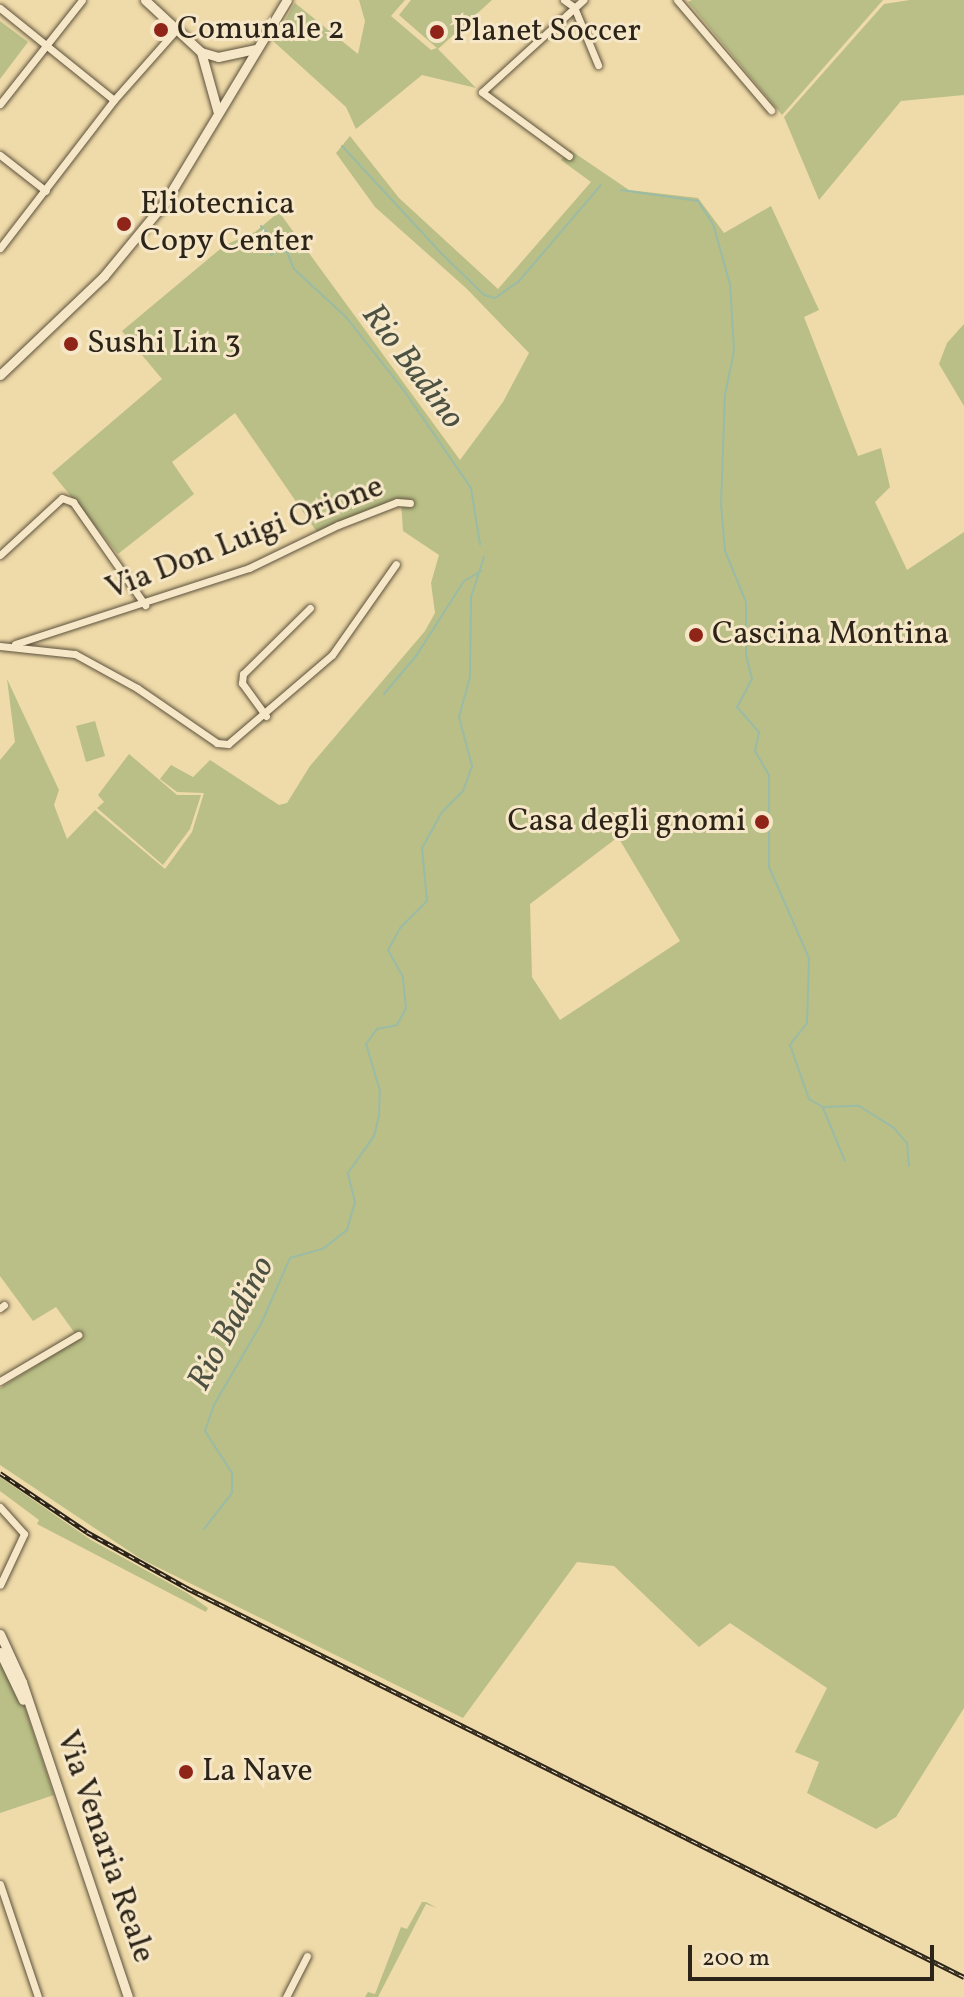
<!DOCTYPE html>
<html>
<head>
<meta charset="utf-8">
<style>
	body { margin:0 }
	#map { position:relative; width:964px; height:1997px; overflow:hidden; background:#efdaa9; font-family:Vollkorn,serif }
	div>[style] { position:absolute }
	.green>* { inset:0; background:#babf87 }
	.stream>* { height:2px; margin:-1px; padding:0 1px; transform-origin:1px; border-radius:1px; background:#9abba5 }
	.roads { filter:drop-shadow(0 0 2px #5d523c) drop-shadow(0 0 2px #5d523c) }
	.street>* { height:7px; margin:-3.5px; padding:0 3.5px; transform-origin:3.5px; border-radius:3.5px; background:#f5e7c7 }
	.secondary>* { height:9px; margin:-4.5px; padding:0 4.5px; transform-origin:4.5px; border-radius:4.5px; background:#f5e7c7 }
	.rail>* { height:5px; margin-top:-2.5px; transform-origin:0; background:repeating-linear-gradient(90deg,#f5e7c7 0 6px,#2c2418 0 12px); box-sizing:border-box; border-block:2px solid #2c2418 }
	.dots>* { width:22px; height:22px; translate:-50% -50%; box-sizing:border-box; border:4px solid #f5e7c7; border-radius:50% }
	span { translate:-50% -50%; white-space:nowrap; text-align:center; line-height:1.15; -webkit-text-stroke:6px #f5e7c7; paint-order:stroke }
	.poi-label { font-size:32px; color:#2c2418 }
	.left { translate:0 -50%; text-align:left }
	.right { translate:-100% -50%; text-align:right }
	.street-label { font-size:32px; color:#2c2418 }
	.water-label { font-size:34px; color:#4d5142; font-style:italic }
	.scale { position:absolute; left:688px; top:1945px; width:246px; height:36px; box-sizing:border-box; border:4px solid #2c2418; border-top:0; padding-left:10px; font-size:24px; line-height:28px; white-space:nowrap; color:#2c2418; -webkit-text-stroke:6px #f5e7c7; paint-order:stroke }
</style>
</head>
<body>
<div id="map">
	<div class="green">
		<div style="clip-path:polygon(359px 0,405px 0,391px 16px,431px 50px,437px 48px,399px 15px,411px 0,492px 0,438px 49px,476px 88px,422px 75px,356px 129px,346px 107px,273px 41px,295px 3px,358px 54px,365px 21px)"></div>
		<div style="clip-path:polygon(692px 0,883px 0,782px 115px,688px 2px)"></div>
		<div style="clip-path:polygon(910px 0,964px 0,964px 95px,901px 101px,819px 200px,784px 117px,884px 4px)"></div>
		<div style="clip-path:polygon(0 21px,28px 42px,0 79px)"></div>
		<div style="clip-path:polygon(evenodd,350px 136px,399px 198px,498px 289px,591px 182px,561px 160px,570px 150px,629px 190px,698px 198px,724px 233px,771px 206px,819px 310px,804px 317px,858px 456px,881px 448px,890px 487px,875px 502px,907px 570px,964px 532px,964px 1708px,896px 1817px,876px 1829px,807px 1793px,819px 1762px,795px 1752px,827px 1688px,730px 1623px,699px 1647px,614px 1566px,577px 1562px,463px 1718px,141px 1559px,0 1465px,0 1388px,79px 1339px,56px 1307px,33px 1321px,0 1276px,0 760px,15px 742px,7px 679px,59px 790px,54px 805px,67px 839px,95px 810px,165px 869px,192px 832px,204px 793px,177px 792px,160px 779px,171px 765px,193px 777px,210px 760px,279px 805px,287px 803px,310px 766px,425px 631px,435px 613px,431px 583px,439px 555px,403px 531px,401px 501px,317px 532px,235px 413px,172px 462px,194px 494px,118px 554px,52px 473px,162px 379px,122px 331px,225px 245px,255px 232px,279px 212px,460px 460px,503px 402px,529px 353px,466px 288px,375px 207px,336px 153px,350px 136px,618px 837px,680px 941px,560px 1020px,532px 977px,530px 904px,618px 837px)"></div>
		<div style="clip-path:polygon(964px 324px,964px 406px,939px 364px,947px 343px)"></div>
		<div style="clip-path:polygon(95px 721px,105px 756px,86px 762px,76px 726px)"></div>
		<div style="clip-path:polygon(129px 754px,177px 795px,201px 795px,190px 829px,163px 865px,97px 808px,104px 802px,98px 795px)"></div>
		<div style="clip-path:polygon(0 1477px,91px 1540px,187px 1593px,208px 1608px,206px 1612px,37px 1524px,39px 1520px,0 1491px)"></div>
		<div style="clip-path:polygon(0 1650px,18px 1686px,54px 1795px,0 1813px)"></div>
		<div style="clip-path:polygon(422px 1902px,426px 1902px,437px 1908px,426px 1904px,378px 1997px,365px 1997px,368px 1992px,375px 1994px,401px 1927px,407px 1929px)"></div>
	</div>
	<div class="stream">
		<div style="left:342px;top:146px;width:146px;rotate:47.2deg"></div>
		<div style="left:441px;top:253px;width:60px;rotate:44.3deg"></div>
		<div style="left:484px;top:295px;width:11px;rotate:15deg"></div>
		<div style="left:495px;top:298px;width:29px;rotate:-35deg"></div>
		<div style="left:519px;top:281px;width:126px;rotate:-49.5deg"></div>
		<div style="left:621px;top:190px;width:78px;rotate:8.1deg"></div>
		<div style="left:698px;top:201px;width:27px;rotate:57deg"></div>
		<div style="left:713px;top:224px;width:62px;rotate:74.2deg"></div>
		<div style="left:730px;top:284px;width:67px;rotate:86.6deg"></div>
		<div style="left:734px;top:351px;width:45px;rotate:101.6deg"></div>
		<div style="left:725px;top:395px;width:109px;rotate:92.1deg"></div>
		<div style="left:721px;top:504px;width:47px;rotate:85.1deg"></div>
		<div style="left:725px;top:551px;width:55px;rotate:67.6deg"></div>
		<div style="left:746px;top:602px;width:53px;rotate:90deg"></div>
		<div style="left:746px;top:655px;width:25px;rotate:76deg"></div>
		<div style="left:752px;top:679px;width:32px;rotate:118deg"></div>
		<div style="left:737px;top:707px;width:33px;rotate:49deg"></div>
		<div style="left:759px;top:732px;width:19px;rotate:102deg"></div>
		<div style="left:755px;top:751px;width:28px;rotate:60deg"></div>
		<div style="left:769px;top:775px;width:92px;rotate:90deg"></div>
		<div style="left:769px;top:867px;width:99px;rotate:66.3deg"></div>
		<div style="left:809px;top:958px;width:65px;rotate:91.8deg"></div>
		<div style="left:807px;top:1023px;width:28px;rotate:128deg"></div>
		<div style="left:790px;top:1045px;width:57px;rotate:70.6deg"></div>
		<div style="left:809px;top:1099px;width:16px;rotate:30deg"></div>
		<div style="left:823px;top:1107px;width:36px;rotate:-2deg"></div>
		<div style="left:859px;top:1106px;width:40px;rotate:32deg"></div>
		<div style="left:893px;top:1127px;width:21px;rotate:49deg"></div>
		<div style="left:907px;top:1143px;width:23px;rotate:85deg"></div>
		<div style="left:261px;top:226px;width:27px;rotate:51deg"></div>
		<div style="left:271px;top:255px;width:10px;rotate:-45deg"></div>
		<div style="left:278px;top:248px;width:10px;rotate:24deg"></div>
		<div style="left:287px;top:252px;width:18px;rotate:68deg"></div>
		<div style="left:294px;top:269px;width:71px;rotate:42.7deg"></div>
		<div style="left:346px;top:317px;width:95px;rotate:51.8deg"></div>
		<div style="left:405px;top:392px;width:116px;rotate:55.5deg"></div>
		<div style="left:471px;top:488px;width:57px;rotate:80.9deg"></div>
		<div style="left:384px;top:694px;width:50px;rotate:-49.9deg"></div>
		<div style="left:416px;top:656px;width:89px;rotate:-57.4deg"></div>
		<div style="left:464px;top:581px;width:20px;rotate:-30deg"></div>
		<div style="left:823px;top:1108px;width:57px;rotate:67.5deg"></div>
		<div style="left:204px;top:1529px;width:46px;rotate:-52.1deg"></div>
		<div style="left:232px;top:1493px;width:20px;rotate:-90deg"></div>
		<div style="left:232px;top:1473px;width:50px;rotate:-122.7deg"></div>
		<div style="left:205px;top:1431px;width:28px;rotate:-71deg"></div>
		<div style="left:214px;top:1405px;width:94px;rotate:-59.9deg"></div>
		<div style="left:261px;top:1324px;width:72px;rotate:-66.3deg"></div>
		<div style="left:290px;top:1258px;width:35px;rotate:-16deg"></div>
		<div style="left:324px;top:1248px;width:29px;rotate:-38deg"></div>
		<div style="left:347px;top:1230px;width:29px;rotate:-74deg"></div>
		<div style="left:355px;top:1202px;width:30px;rotate:-104deg"></div>
		<div style="left:348px;top:1173px;width:45px;rotate:-54.9deg"></div>
		<div style="left:374px;top:1136px;width:21px;rotate:-76deg"></div>
		<div style="left:379px;top:1116px;width:25px;rotate:-88deg"></div>
		<div style="left:380px;top:1091px;width:49px;rotate:-106.6deg"></div>
		<div style="left:366px;top:1044px;width:19px;rotate:-54deg"></div>
		<div style="left:377px;top:1029px;width:20px;rotate:-11deg"></div>
		<div style="left:397px;top:1025px;width:19px;rotate:-62deg"></div>
		<div style="left:406px;top:1008px;width:31px;rotate:-96deg"></div>
		<div style="left:403px;top:977px;width:31px;rotate:-119deg"></div>
		<div style="left:388px;top:950px;width:25px;rotate:-61deg"></div>
		<div style="left:400px;top:928px;width:38px;rotate:-45deg"></div>
		<div style="left:427px;top:901px;width:53px;rotate:-95.4deg"></div>
		<div style="left:422px;top:848px;width:41px;rotate:-60.9deg"></div>
		<div style="left:442px;top:812px;width:30px;rotate:-45deg"></div>
		<div style="left:463px;top:791px;width:27px;rotate:-70deg"></div>
		<div style="left:472px;top:766px;width:51px;rotate:-104.9deg"></div>
		<div style="left:459px;top:717px;width:41px;rotate:-74.6deg"></div>
		<div style="left:470px;top:677px;width:80px;rotate:-89.3deg"></div>
		<div style="left:471px;top:597px;width:42px;rotate:-72deg"></div>
	</div>
	<div class="roads">
		<div class="street">
			<div style="left:564px;top:0;width:12px;rotate:35deg"></div>
			<div style="left:574px;top:7px;width:63px;rotate:67.5deg"></div>
			<div style="left:677px;top:0;width:145px;rotate:49.5deg"></div>
			<div style="left:0;top:8px;width:146px;rotate:38.9deg"></div>
			<div style="left:0;top:104px;width:132px;rotate:-51.7deg"></div>
			<div style="left:0;top:155px;width:58px;rotate:38deg"></div>
			<div style="left:569px;top:156px;width:108px;rotate:-143.7deg"></div>
			<div style="left:482px;top:92px;width:137px;rotate:-42.3deg"></div>
			<div style="left:0;top:248px;width:187px;rotate:-52.4deg"></div>
			<div style="left:114px;top:100px;width:94px;rotate:-48.5deg"></div>
			<div style="left:0;top:555px;width:84px;rotate:-42.6deg"></div>
			<div style="left:62px;top:498px;width:12px;rotate:20deg"></div>
			<div style="left:73px;top:502px;width:126px;rotate:55deg"></div>
			<div style="left:15px;top:644px;width:246px;rotate:-18deg"></div>
			<div style="left:249px;top:568px;width:99px;rotate:-25.8deg"></div>
			<div style="left:338px;top:525px;width:63px;rotate:-21.3deg"></div>
			<div style="left:397px;top:502px;width:13px;rotate:4deg"></div>
			<div style="left:0;top:646px;width:75px;rotate:6.1deg"></div>
			<div style="left:75px;top:654px;width:71px;rotate:28.7deg"></div>
			<div style="left:137px;top:688px;width:97px;rotate:34.5deg"></div>
			<div style="left:217px;top:743px;width:11px;rotate:5deg"></div>
			<div style="left:228px;top:744px;width:137px;rotate:-40.6deg"></div>
			<div style="left:332px;top:655px;width:111px;rotate:-54.9deg"></div>
			<div style="left:266px;top:716px;width:41px;rotate:-126deg"></div>
			<div style="left:242px;top:683px;width:9px;rotate:-84deg"></div>
			<div style="left:243px;top:674px;width:94px;rotate:-44.6deg"></div>
			<div style="left:0;top:1308px;width:5px;rotate:-37deg"></div>
			<div style="left:0;top:1381px;width:91px;rotate:-30.5deg"></div>
			<div style="left:0;top:1507px;width:36px;rotate:48deg"></div>
			<div style="left:24px;top:1534px;width:56px;rotate:115.2deg"></div>
			<div style="left:0;top:1884px;width:119px;rotate:71.4deg"></div>
			<div style="left:286px;top:1997px;width:46px;rotate:-62.9deg"></div>
		</div>
		<div class="secondary">
			<div style="left:145px;top:0;width:76px;rotate:42.9deg"></div>
			<div style="left:201px;top:52px;width:63px;rotate:74.4deg"></div>
			<div style="left:201px;top:52px;width:18px;rotate:16deg"></div>
			<div style="left:218px;top:57px;width:40px;rotate:-12deg"></div>
			<div style="left:0;top:375px;width:144px;rotate:-43.6deg"></div>
			<div style="left:104px;top:276px;width:96px;rotate:-50.5deg"></div>
			<div style="left:165px;top:202px;width:236px;rotate:-58.9deg"></div>
			<div style="left:0;top:1634px;width:53px;rotate:65.4deg"></div>
			<div style="left:22px;top:1682px;width:332px;rotate:71.4deg"></div>
			<div style="left:0;top:1652px;width:53px;rotate:64.4deg"></div>
		</div>
	</div>
	<div class="rail">
		<div style="left:0;top:1473px;width:105px;rotate:34.1deg"></div>
		<div style="left:87px;top:1532px;width:115px;rotate:29.2deg"></div>
		<div style="left:187px;top:1588px;width:869px;rotate:26.59deg"></div>
	</div>
	<div class="dots">
		<div style="left:161px;top:30px;background:#8f2418"></div>
		<div style="left:437px;top:32px;background:#8f2418"></div>
		<div style="left:124px;top:224px;background:#8f2418"></div>
		<div style="left:71px;top:344px;background:#8f2418"></div>
		<div style="left:696px;top:635px;background:#8f2418"></div>
		<div style="left:762px;top:822px;background:#8f2418"></div>
		<div style="left:186px;top:1772px;background:#8f2418"></div>
	</div>
	<div class="poi-label">
		<span class="left" style="left:177px;top:30px">Comunale 2</span>
		<span class="left" style="left:453px;top:32px">Planet Soccer</span>
		<span class="left" style="left:140px;top:224px">Eliotecnica<br>Copy Center</span>
		<span class="left" style="left:87px;top:344px">Sushi Lin 3</span>
		<span class="left" style="left:712px;top:635px">Cascina Montina</span>
		<span class="right" style="left:746px;top:822px">Casa degli gnomi</span>
		<span class="left" style="left:202px;top:1772px">La Nave</span>
	</div>
	<div class="street-label">
		<span style="left:245px;top:539px;rotate:-21deg">Via Don Luigi Orione</span>
		<span style="left:104px;top:1847px;rotate:71deg">Via Venaria Reale</span>
	</div>
	<div class="water-label">
		<span style="left:412px;top:367px;rotate:53deg">Rio Badino</span>
		<span style="left:232px;top:1324px;rotate:-62deg">Rio Badino</span>
	</div>
	<div class="scale">200 m</div>
</div>
</body>
</html>
